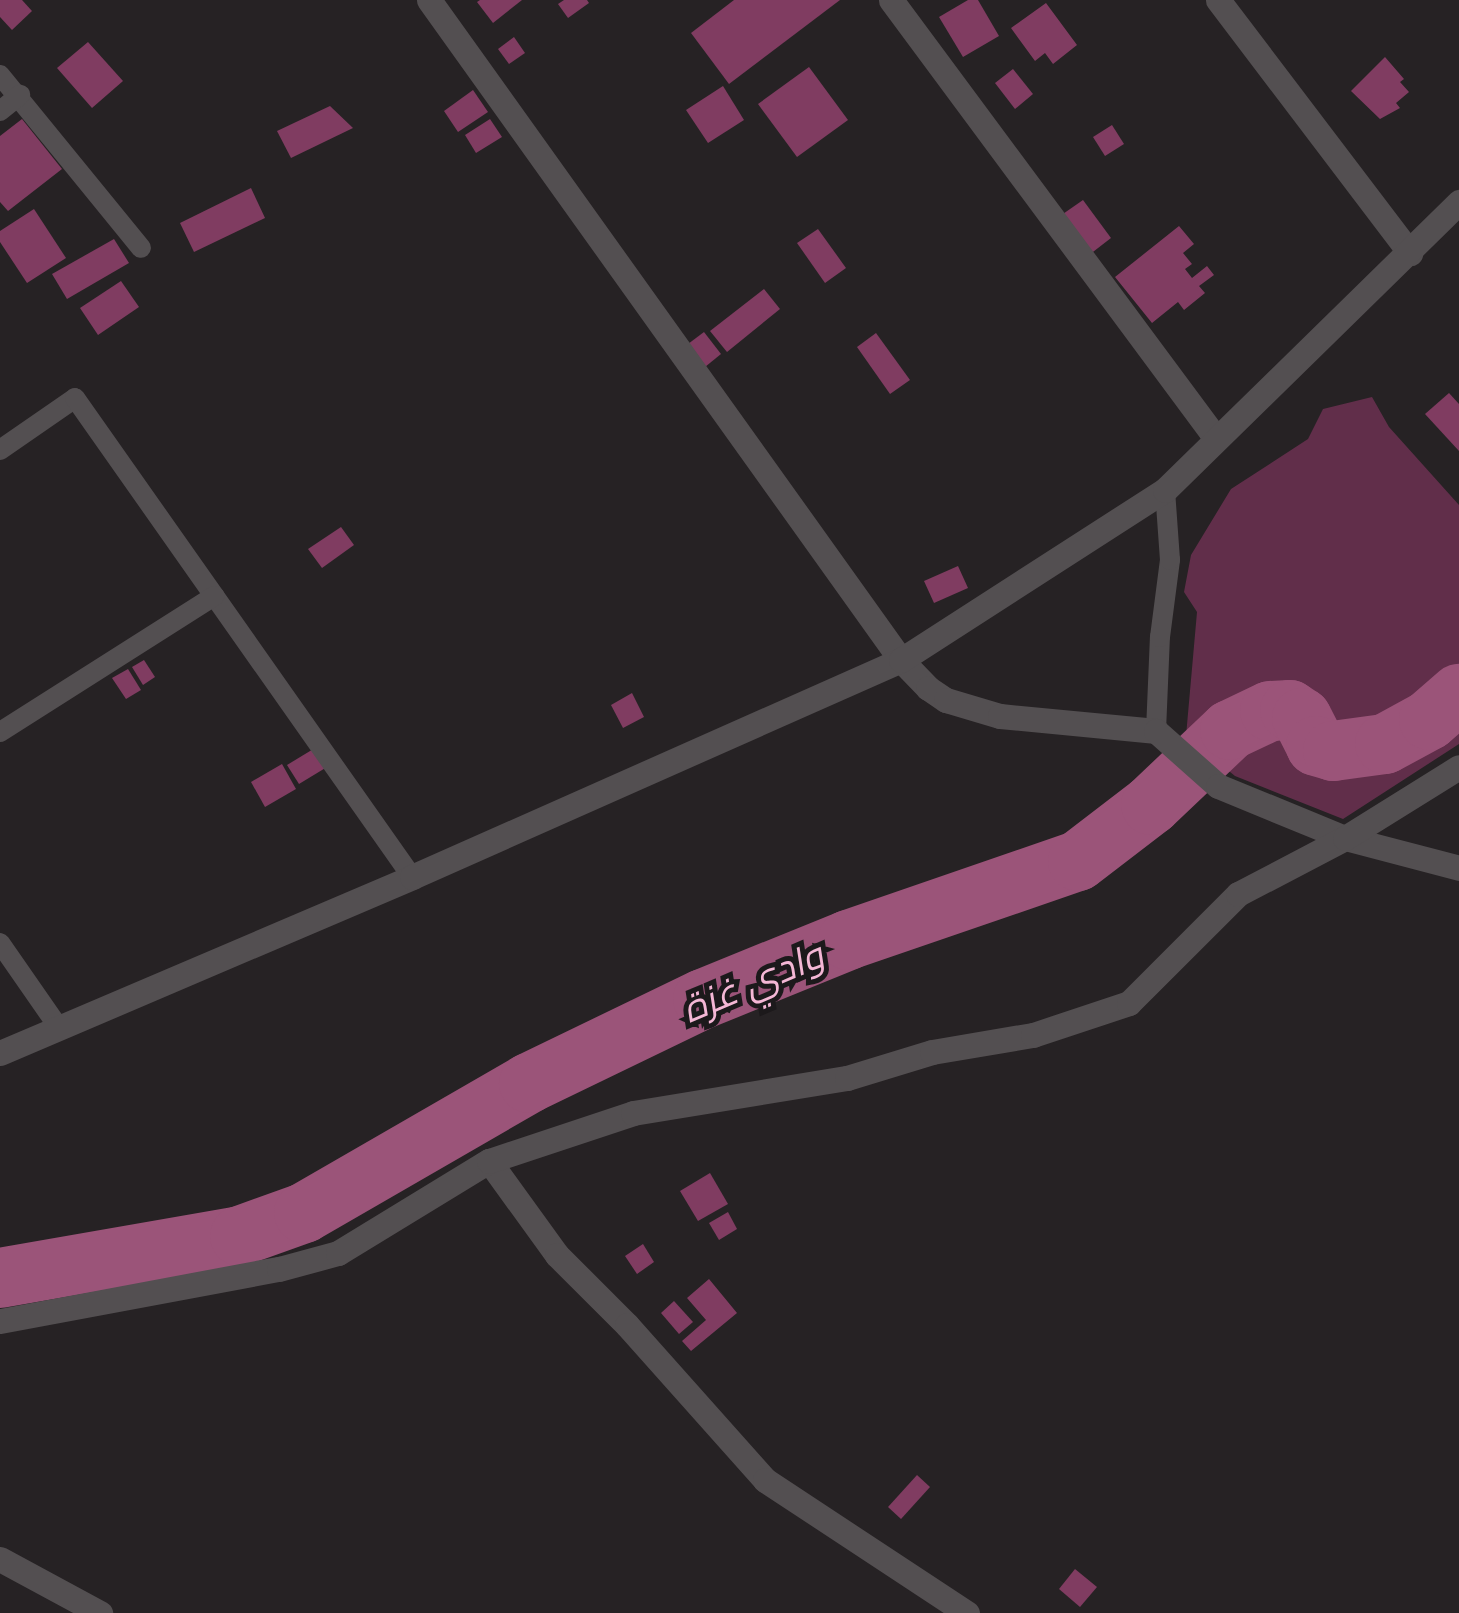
<!DOCTYPE html>
<html>
<head>
<meta charset="utf-8">
<style>
	body { margin:0 }
	#map { position:relative; width:1459px; height:1613px; overflow:hidden; background:#262224; font-family:"Open Sans",Cairo,sans-serif }
	div>[style] { position:absolute }
	.green>* { inset:0; background:#612e4a }
	.river>* { height:60px; margin:-30px; padding:0 30px; transform-origin:30px; border-radius:30px; background:#9b5479 }
	.building>* { inset:0; background:#803c61 }
	.service>* { height:20px; margin:-10px; padding:0 10px; transform-origin:10px; border-radius:10px; background:#534f51 }
	.minor>* { height:25px; margin:-12.5px; padding:0 12.5px; transform-origin:12.5px; border-radius:12.5px; background:#534f51 }
	span { translate:-50% -50%; white-space:nowrap; text-align:center; line-height:1.15; -webkit-text-stroke:10px #1c191b; paint-order:stroke }
	.water-label { font-size:38px; color:#f4b7d5; font-style:italic }
</style>
</head>
<body>
<div id="map">
	<div class="green">
		<div style="clip-path:polygon(1372px 397px,1389px 427px,1459px 505px,1459px 744px,1343px 819px,1235px 776px,1186px 736px,1197px 612px,1184px 592px,1191px 555px,1231px 489px,1308px 439px,1323px 409px)"></div>
	</div>
	<div class="river">
		<div style="left:0;top:1278px;width:244px;rotate:-9.9deg"></div>
		<div style="left:240px;top:1236px;width:68px;rotate:-19.8deg"></div>
		<div style="left:304px;top:1213px;width:260px;rotate:-30deg"></div>
		<div style="left:529px;top:1083px;width:193px;rotate:-25.8deg"></div>
		<div style="left:703px;top:999px;width:157px;rotate:-22.1deg"></div>
		<div style="left:848px;top:940px;width:243px;rotate:-19deg"></div>
		<div style="left:1078px;top:861px;width:92px;rotate:-37.5deg"></div>
		<div style="left:1151px;top:805px;width:109px;rotate:-43.5deg"></div>
		<div style="left:1230px;top:730px;width:44px;rotate:-25.4deg"></div>
		<div style="left:1270px;top:711px;width:20px;rotate:-3deg"></div>
		<div style="left:1290px;top:710px;width:14px;rotate:34deg"></div>
		<div style="left:1302px;top:718px;width:31px;rotate:63deg"></div>
		<div style="left:1316px;top:746px;width:18px;rotate:16deg"></div>
		<div style="left:1333px;top:751px;width:52px;rotate:-7.7deg"></div>
		<div style="left:1385px;top:744px;width:50px;rotate:-28.6deg"></div>
		<div style="left:1429px;top:720px;width:40px;rotate:-41deg"></div>
	</div>
	<div class="building">
		<div style="clip-path:polygon(0 0,22px 0,32px 11px,12px 30px,0 17px)"></div>
		<div style="clip-path:polygon(480px 0,522px 0,493px 23px,477px 2px)"></div>
		<div style="clip-path:polygon(564px 0,587px 0,589px 3px,568px 18px,558px 4px)"></div>
		<div style="clip-path:polygon(734px 0,840px 0,729px 84px,691px 33px)"></div>
		<div style="clip-path:polygon(968px 0,978px 0,999px 36px,963px 57px,939px 17px)"></div>
		<div style="clip-path:polygon(1046px 3px,1077px 45px,1053px 64px,1045px 53px,1035px 61px,1011px 28px)"></div>
		<div style="clip-path:polygon(514px 37px,525px 53px,509px 64px,498px 49px)"></div>
		<div style="clip-path:polygon(88px 42px,123px 81px,92px 108px,57px 68px)"></div>
		<div style="clip-path:polygon(1385px 57px,1404px 79px,1400px 82px,1409px 92px,1396px 103px,1400px 108px,1380px 119px,1351px 91px)"></div>
		<div style="clip-path:polygon(809px 67px,848px 120px,797px 157px,758px 104px)"></div>
		<div style="clip-path:polygon(1013px 69px,1033px 94px,1015px 109px,995px 83px)"></div>
		<div style="clip-path:polygon(723px 86px,744px 120px,708px 143px,686px 110px)"></div>
		<div style="clip-path:polygon(473px 90px,488px 112px,458px 132px,444px 111px)"></div>
		<div style="clip-path:polygon(330px 106px,353px 128px,291px 158px,277px 131px)"></div>
		<div style="clip-path:polygon(22px 119px,62px 169px,8px 211px,0 202px,0 136px)"></div>
		<div style="clip-path:polygon(490px 119px,502px 137px,476px 153px,465px 135px)"></div>
		<div style="clip-path:polygon(1112px 125px,1124px 144px,1105px 156px,1093px 137px)"></div>
		<div style="clip-path:polygon(251px 188px,265px 218px,194px 252px,180px 223px)"></div>
		<div style="clip-path:polygon(1083px 200px,1111px 238px,1089px 255px,1060px 216px)"></div>
		<div style="clip-path:polygon(34px 209px,66px 258px,27px 283px,0 242px,0 231px)"></div>
		<div style="clip-path:polygon(1179px 226px,1194px 244px,1183px 253px,1192px 264px,1185px 269px,1192px 278px,1207px 266px,1214px 275px,1199px 286px,1205px 293px,1184px 310px,1178px 302px,1152px 323px,1115px 277px)"></div>
		<div style="clip-path:polygon(818px 229px,846px 268px,825px 283px,797px 243px)"></div>
		<div style="clip-path:polygon(114px 239px,129px 263px,67px 299px,52px 274px)"></div>
		<div style="clip-path:polygon(121px 281px,139px 307px,98px 335px,80px 308px)"></div>
		<div style="clip-path:polygon(764px 289px,780px 309px,727px 352px,710px 331px)"></div>
		<div style="clip-path:polygon(704px 332px,721px 354px,705px 367px,688px 344px)"></div>
		<div style="clip-path:polygon(876px 333px,910px 380px,890px 394px,857px 347px)"></div>
		<div style="clip-path:polygon(1449px 393px,1459px 404px,1459px 451px,1425px 414px)"></div>
		<div style="clip-path:polygon(341px 527px,354px 545px,322px 568px,308px 549px)"></div>
		<div style="clip-path:polygon(958px 566px,968px 588px,934px 603px,924px 581px)"></div>
		<div style="clip-path:polygon(144px 660px,155px 677px,143px 685px,132px 667px)"></div>
		<div style="clip-path:polygon(128px 669px,141px 690px,126px 699px,112px 678px)"></div>
		<div style="clip-path:polygon(632px 693px,644px 717px,623px 728px,611px 705px)"></div>
		<div style="clip-path:polygon(315px 748px,327px 767px,299px 784px,287px 765px)"></div>
		<div style="clip-path:polygon(282px 764px,296px 789px,265px 807px,251px 782px)"></div>
		<div style="clip-path:polygon(710px 1173px,728px 1204px,698px 1221px,680px 1191px)"></div>
		<div style="clip-path:polygon(728px 1212px,737px 1229px,719px 1240px,709px 1223px)"></div>
		<div style="clip-path:polygon(643px 1244px,654px 1262px,637px 1274px,625px 1256px)"></div>
		<div style="clip-path:polygon(709px 1279px,737px 1313px,691px 1351px,682px 1341px,706px 1320px,687px 1298px)"></div>
		<div style="clip-path:polygon(674px 1301px,693px 1322px,679px 1334px,661px 1313px)"></div>
		<div style="clip-path:polygon(917px 1475px,930px 1487px,901px 1519px,888px 1507px)"></div>
		<div style="clip-path:polygon(1075px 1569px,1097px 1587px,1080px 1607px,1059px 1589px)"></div>
	</div>
	<div class="service">
		<div style="left:0;top:75px;width:223px;rotate:50.8deg"></div>
		<div style="left:0;top:111px;width:26px;rotate:-39deg"></div>
		<div style="left:0;top:450px;width:91px;rotate:-34.7deg"></div>
		<div style="left:75px;top:398px;width:586px;rotate:54.87deg"></div>
		<div style="left:1156px;top:731px;width:94px;rotate:-87.6deg"></div>
		<div style="left:1160px;top:637px;width:78px;rotate:-82.6deg"></div>
		<div style="left:1170px;top:560px;width:70px;rotate:-94.1deg"></div>
		<div style="left:0;top:732px;width:254px;rotate:-32.4deg"></div>
		<div style="left:0;top:943px;width:100px;rotate:55.2deg"></div>
	</div>
	<div class="minor">
		<div style="left:429px;top:0;width:811px;rotate:54.43deg"></div>
		<div style="left:901px;top:660px;width:39px;rotate:46deg"></div>
		<div style="left:928px;top:688px;width:22px;rotate:34deg"></div>
		<div style="left:946px;top:700px;width:56px;rotate:16.5deg"></div>
		<div style="left:1000px;top:716px;width:157px;rotate:5.5deg"></div>
		<div style="left:1156px;top:731px;width:83px;rotate:41.6deg"></div>
		<div style="left:1218px;top:786px;width:137px;rotate:22.3deg"></div>
		<div style="left:1345px;top:838px;width:118px;rotate:14.7deg"></div>
		<div style="left:891px;top:0;width:544px;rotate:53.45deg"></div>
		<div style="left:1218px;top:0;width:318px;rotate:52.8deg"></div>
		<div style="left:0;top:1053px;width:448px;rotate:-23.1deg"></div>
		<div style="left:412px;top:877px;width:535px;rotate:-23.93deg"></div>
		<div style="left:901px;top:660px;width:314px;rotate:-32.8deg"></div>
		<div style="left:1165px;top:490px;width:412px;rotate:-44.4deg"></div>
		<div style="left:489px;top:1161px;width:116px;rotate:54.1deg"></div>
		<div style="left:557px;top:1255px;width:99px;rotate:45deg"></div>
		<div style="left:627px;top:1325px;width:208px;rotate:48.3deg"></div>
		<div style="left:765px;top:1480px;width:242px;rotate:33.4deg"></div>
		<div style="left:0;top:1321px;width:284px;rotate:-10.6deg"></div>
		<div style="left:279px;top:1269px;width:61px;rotate:-15.2deg"></div>
		<div style="left:338px;top:1253px;width:177px;rotate:-31.4deg"></div>
		<div style="left:489px;top:1161px;width:152px;rotate:-18.4deg"></div>
		<div style="left:633px;top:1113px;width:217px;rotate:-9.3deg"></div>
		<div style="left:847px;top:1078px;width:89px;rotate:-17deg"></div>
		<div style="left:932px;top:1052px;width:102px;rotate:-9.6deg"></div>
		<div style="left:1033px;top:1035px;width:101px;rotate:-18.4deg"></div>
		<div style="left:1129px;top:1003px;width:154px;rotate:-45deg"></div>
		<div style="left:1238px;top:894px;width:121px;rotate:-27.6deg"></div>
		<div style="left:1345px;top:838px;width:134px;rotate:-31.9deg"></div>
		<div style="left:0;top:1559px;width:114px;rotate:28.4deg"></div>
	</div>
	<div class="water-label">
		<span style="left:752px;top:981px;rotate:-23deg">وادي غزة</span>
	</div>
</div>
</body>
</html>
